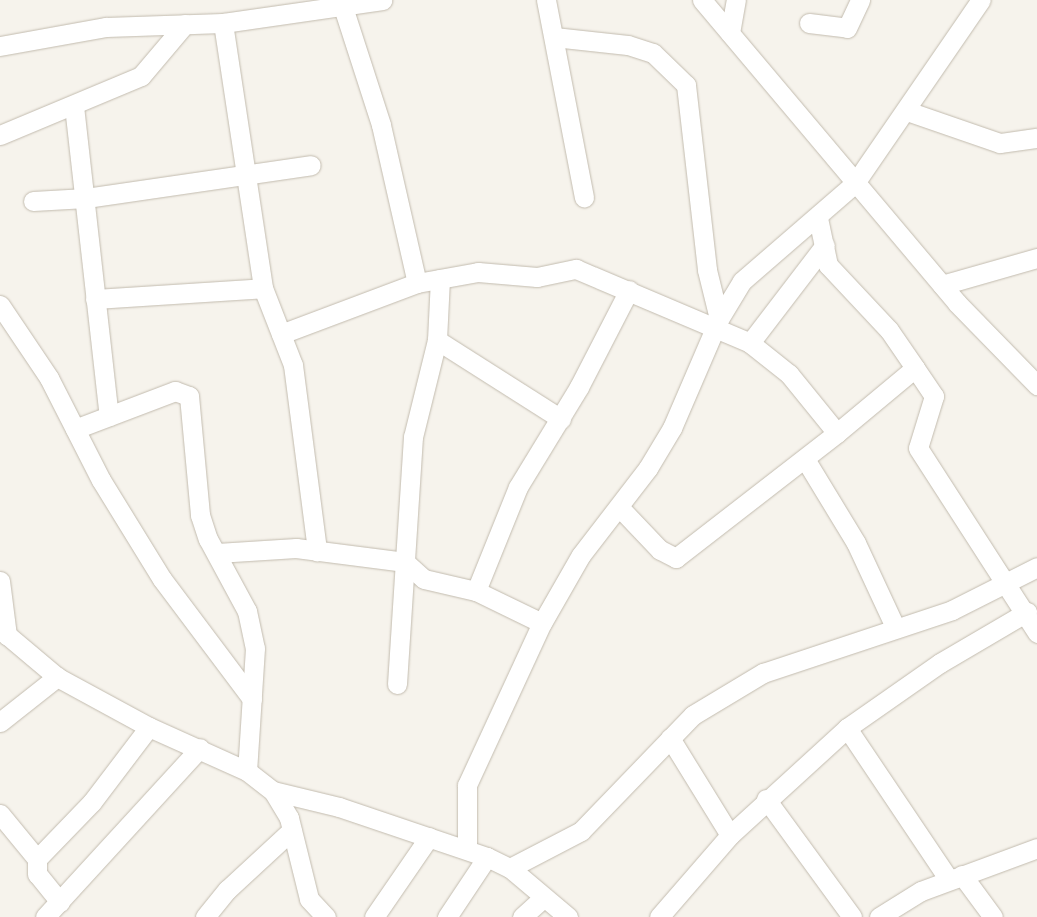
<!DOCTYPE html>
<html>
<head>
<meta charset="utf-8">
<style>
	body { margin:0 }
	#map { position:relative; width:1037px; height:917px; overflow:hidden; background:#f6f3ec; font-family:Ubuntu,sans-serif }
	div>[style] { position:absolute }
	.roads { filter:drop-shadow(0 0 1px #c2bbae) drop-shadow(0 0 1px #c2bbae) }
	.minor>* { height:19px; margin:-9.5px; padding:0 9.5px; transform-origin:9.5px; border-radius:9.5px; background:#fff }
	span { translate:-50% -50%; white-space:nowrap; text-align:center; line-height:1.15; -webkit-text-stroke:4px #fff; paint-order:stroke }
</style>
</head>
<body>
<div id="map">
	<div class="roads">
		<div class="minor">
			<div style="left:546px;top:0;width:201px;rotate:79.1deg"></div>
			<div style="left:702px;top:0;width:396px;rotate:49.9deg"></div>
			<div style="left:957px;top:303px;width:115px;rotate:45.7deg"></div>
			<div style="left:343px;top:7px;width:124px;rotate:72.1deg"></div>
			<div style="left:381px;top:125px;width:162px;rotate:77.2deg"></div>
			<div style="left:223px;top:23px;width:268px;rotate:81.4deg"></div>
			<div style="left:263px;top:288px;width:83px;rotate:68.7deg"></div>
			<div style="left:293px;top:365px;width:188px;rotate:82.6deg"></div>
			<div style="left:809px;top:23px;width:38px;rotate:7deg"></div>
			<div style="left:847px;top:28px;width:31px;rotate:-65deg"></div>
			<div style="left:730px;top:33px;width:34px;rotate:-80deg"></div>
			<div style="left:554px;top:37px;width:74px;rotate:6.2deg"></div>
			<div style="left:628px;top:45px;width:26px;rotate:18deg"></div>
			<div style="left:653px;top:53px;width:46px;rotate:44.1deg"></div>
			<div style="left:686px;top:85px;width:186px;rotate:83.5deg"></div>
			<div style="left:707px;top:270px;width:50px;rotate:76.2deg"></div>
			<div style="left:0;top:46px;width:108px;rotate:-10.2deg"></div>
			<div style="left:106px;top:27px;width:117px;rotate:-2deg"></div>
			<div style="left:223px;top:23px;width:161px;rotate:-8.2deg"></div>
			<div style="left:74px;top:106px;width:312px;rotate:83.6deg"></div>
			<div style="left:907px;top:111px;width:98px;rotate:19deg"></div>
			<div style="left:1000px;top:143px;width:37px;rotate:-8deg"></div>
			<div style="left:0;top:135px;width:153px;rotate:-22.7deg"></div>
			<div style="left:141px;top:76px;width:68px;rotate:-49.8deg"></div>
			<div style="left:33px;top:201px;width:53px;rotate:-3.2deg"></div>
			<div style="left:86px;top:198px;width:227px;rotate:-8.3deg"></div>
			<div style="left:818px;top:218px;width:48px;rotate:78deg"></div>
			<div style="left:828px;top:265px;width:89px;rotate:46.8deg"></div>
			<div style="left:889px;top:330px;width:46px;rotate:55.6deg"></div>
			<div style="left:915px;top:368px;width:102px;rotate:140.2deg"></div>
			<div style="left:942px;top:285px;width:99px;rotate:-15.9deg"></div>
			<div style="left:95px;top:299px;width:168px;rotate:-3.7deg"></div>
			<div style="left:0;top:305px;width:88px;rotate:56.1deg"></div>
			<div style="left:49px;top:378px;width:114px;rotate:63deg"></div>
			<div style="left:101px;top:480px;width:116px;rotate:58.4deg"></div>
			<div style="left:162px;top:579px;width:150px;rotate:53.1deg"></div>
			<div style="left:281px;top:334px;width:145px;rotate:-20.6deg"></div>
			<div style="left:417px;top:283px;width:62px;rotate:-10.2deg"></div>
			<div style="left:478px;top:272px;width:59px;rotate:4.8deg"></div>
			<div style="left:537px;top:277px;width:40px;rotate:-12deg"></div>
			<div style="left:576px;top:269px;width:189px;rotate:23deg"></div>
			<div style="left:750px;top:343px;width:50px;rotate:38.5deg"></div>
			<div style="left:789px;top:374px;width:76px;rotate:50.9deg"></div>
			<div style="left:837px;top:433px;width:204px;rotate:142.2deg"></div>
			<div style="left:676px;top:558px;width:18px;rotate:-153deg"></div>
			<div style="left:660px;top:550px;width:59px;rotate:-133.6deg"></div>
			<div style="left:437px;top:340px;width:147px;rotate:32.5deg"></div>
			<div style="left:750px;top:343px;width:123px;rotate:-52.6deg"></div>
			<div style="left:915px;top:368px;width:34px;rotate:56deg"></div>
			<div style="left:934px;top:396px;width:54px;rotate:107.1deg"></div>
			<div style="left:918px;top:448px;width:220px;rotate:57.2deg"></div>
			<div style="left:75px;top:429px;width:107px;rotate:-20.8deg"></div>
			<div style="left:175px;top:391px;width:15px;rotate:20deg"></div>
			<div style="left:189px;top:396px;width:120px;rotate:84.7deg"></div>
			<div style="left:200px;top:515px;width:25px;rotate:72deg"></div>
			<div style="left:208px;top:539px;width:82px;rotate:61.6deg"></div>
			<div style="left:247px;top:611px;width:38px;rotate:78deg"></div>
			<div style="left:255px;top:648px;width:123px;rotate:93.7deg"></div>
			<div style="left:805px;top:459px;width:98px;rotate:58.7deg"></div>
			<div style="left:856px;top:543px;width:93px;rotate:65.1deg"></div>
			<div style="left:217px;top:553px;width:79px;rotate:-3.6deg"></div>
			<div style="left:296px;top:548px;width:110px;rotate:7.3deg"></div>
			<div style="left:405px;top:562px;width:25px;rotate:42deg"></div>
			<div style="left:424px;top:579px;width:53px;rotate:13deg"></div>
			<div style="left:476px;top:591px;width:73px;rotate:25.9deg"></div>
			<div style="left:0;top:581px;width:55px;rotate:82.7deg"></div>
			<div style="left:476px;top:591px;width:112px;rotate:-68deg"></div>
			<div style="left:518px;top:487px;width:117px;rotate:-58.6deg"></div>
			<div style="left:579px;top:387px;width:109px;rotate:-62.7deg"></div>
			<div style="left:0;top:629px;width:75px;rotate:40.1deg"></div>
			<div style="left:57px;top:677px;width:105px;rotate:28.5deg"></div>
			<div style="left:149px;top:727px;width:107px;rotate:24.2deg"></div>
			<div style="left:247px;top:771px;width:33px;rotate:38deg"></div>
			<div style="left:273px;top:791px;width:68px;rotate:13.6deg"></div>
			<div style="left:339px;top:807px;width:156px;rotate:18.7deg"></div>
			<div style="left:487px;top:857px;width:25px;rotate:26deg"></div>
			<div style="left:510px;top:868px;width:76px;rotate:40.2deg"></div>
			<div style="left:397px;top:684px;width:248px;rotate:-86.3deg"></div>
			<div style="left:413px;top:437px;width:100px;rotate:-76.1deg"></div>
			<div style="left:437px;top:340px;width:61px;rotate:-87.2deg"></div>
			<div style="left:0;top:722px;width:73px;rotate:-38.3deg"></div>
			<div style="left:847px;top:728px;width:183px;rotate:56.1deg"></div>
			<div style="left:670px;top:738px;width:114px;rotate:58.3deg"></div>
			<div style="left:273px;top:791px;width:31px;rotate:59deg"></div>
			<div style="left:289px;top:818px;width:83px;rotate:76.1deg"></div>
			<div style="left:309px;top:899px;width:25px;rotate:47deg"></div>
			<div style="left:766px;top:799px;width:146px;rotate:53.9deg"></div>
			<div style="left:0;top:814px;width:58px;rotate:50.6deg"></div>
			<div style="left:467px;top:849px;width:64px;rotate:-90deg"></div>
			<div style="left:467px;top:785px;width:179px;rotate:-65.2deg"></div>
			<div style="left:542px;top:623px;width:78px;rotate:-60.2deg"></div>
			<div style="left:581px;top:555px;width:110px;rotate:-52.4deg"></div>
			<div style="left:648px;top:468px;width:47px;rotate:-59deg"></div>
			<div style="left:672px;top:428px;width:119px;rotate:-66.7deg"></div>
			<div style="left:719px;top:319px;width:44px;rotate:-58.8deg"></div>
			<div style="left:742px;top:281px;width:150px;rotate:-40.9deg"></div>
			<div style="left:855px;top:183px;width:222px;rotate:-55.5deg"></div>
			<div style="left:510px;top:868px;width:80px;rotate:-27.5deg"></div>
			<div style="left:581px;top:831px;width:161px;rotate:-46deg"></div>
			<div style="left:693px;top:715px;width:82px;rotate:-31deg"></div>
			<div style="left:763px;top:673px;width:199px;rotate:-18.4deg"></div>
			<div style="left:952px;top:610px;width:95px;rotate:-26.8deg"></div>
			<div style="left:962px;top:875px;width:52px;rotate:53.6deg"></div>
			<div style="left:60px;top:902px;width:36px;rotate:-129deg"></div>
			<div style="left:37px;top:874px;width:15px;rotate:-90deg"></div>
			<div style="left:37px;top:859px;width:79px;rotate:-46deg"></div>
			<div style="left:92px;top:802px;width:94px;rotate:-52.8deg"></div>
			<div style="left:45px;top:917px;width:229px;rotate:-47.5deg"></div>
			<div style="left:205px;top:917px;width:35px;rotate:-51deg"></div>
			<div style="left:227px;top:890px;width:88px;rotate:-42.7deg"></div>
			<div style="left:374px;top:917px;width:97px;rotate:-55.5deg"></div>
			<div style="left:447px;top:917px;width:72px;rotate:-56.3deg"></div>
			<div style="left:522px;top:917px;width:27px;rotate:-42deg"></div>
			<div style="left:659px;top:917px;width:108px;rotate:-49.1deg"></div>
			<div style="left:730px;top:835px;width:159px;rotate:-42.4deg"></div>
			<div style="left:847px;top:728px;width:113px;rotate:-35deg"></div>
			<div style="left:940px;top:663px;width:101px;rotate:-30.4deg"></div>
			<div style="left:879px;top:917px;width:49px;rotate:-31.8deg"></div>
			<div style="left:921px;top:891px;width:124px;rotate:-20.3deg"></div>
		</div>
	</div>
</div>
</body>
</html>
